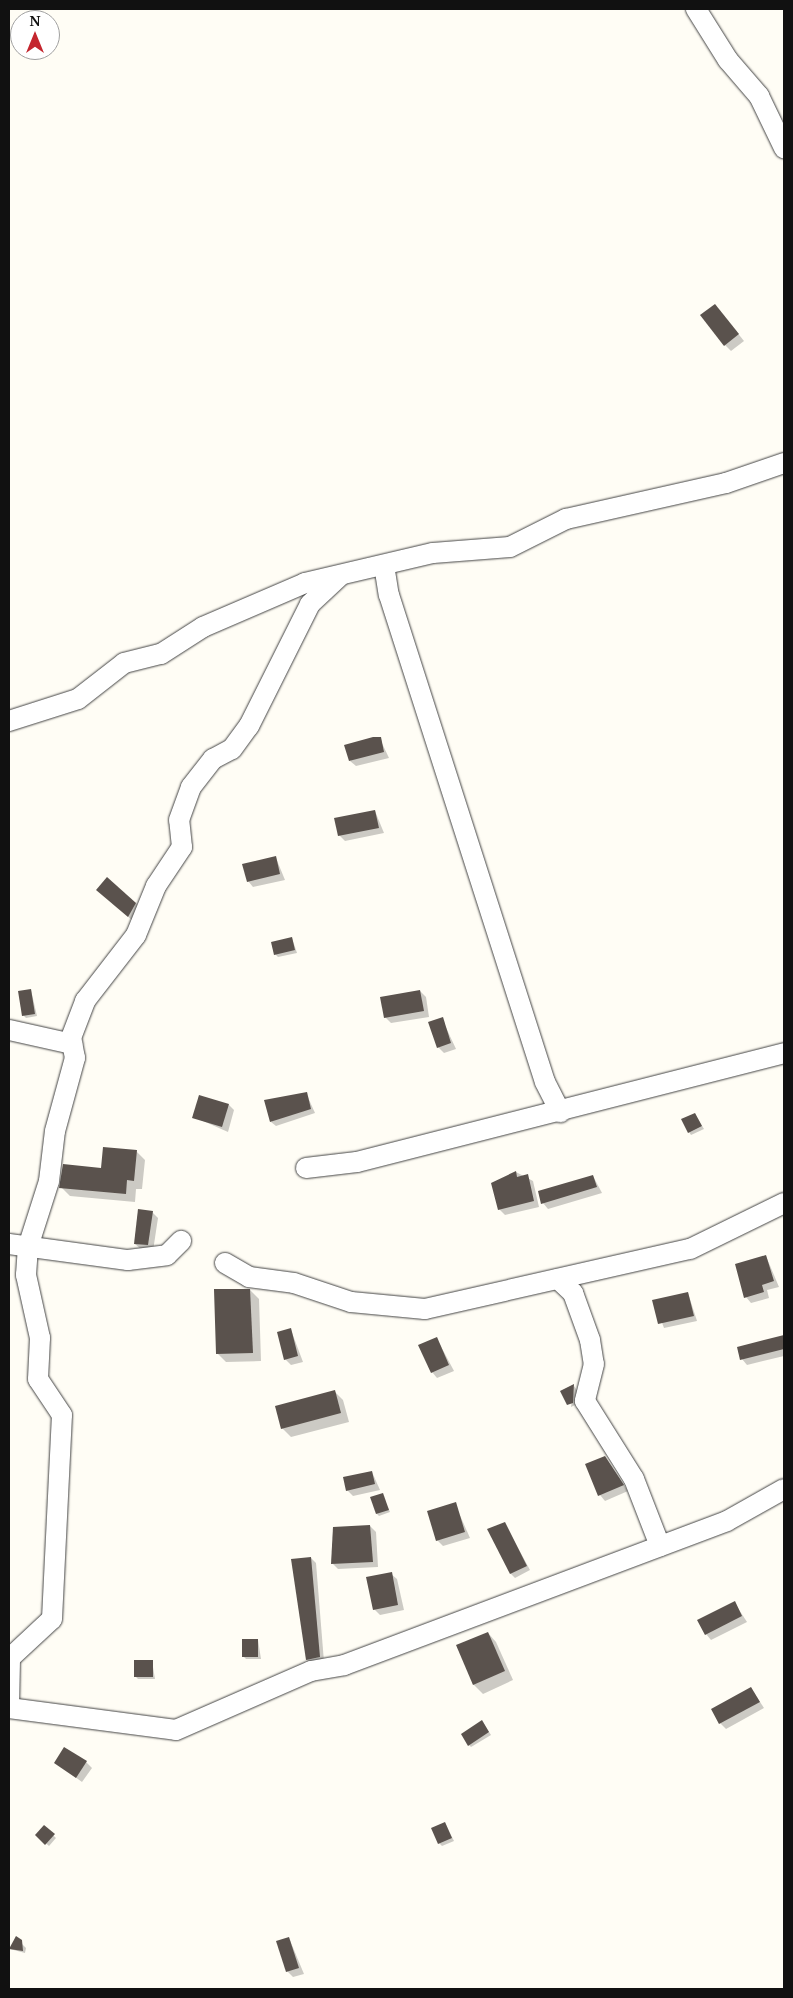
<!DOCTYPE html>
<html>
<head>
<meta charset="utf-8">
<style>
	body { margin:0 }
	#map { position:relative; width:793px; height:1998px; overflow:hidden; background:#fffdf5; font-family:"Noto Serif",serif }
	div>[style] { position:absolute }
	.shadow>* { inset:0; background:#0003 }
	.building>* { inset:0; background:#5a524d }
	.roads { filter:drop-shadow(0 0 1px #444) drop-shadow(0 0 1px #444) }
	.minor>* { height:20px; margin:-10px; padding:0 10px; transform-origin:10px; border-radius:10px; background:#fff }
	span { translate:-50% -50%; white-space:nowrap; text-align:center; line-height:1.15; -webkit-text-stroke:5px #fff; paint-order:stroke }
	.frame { position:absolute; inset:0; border:10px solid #111; pointer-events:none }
	.north { position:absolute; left:10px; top:10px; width:50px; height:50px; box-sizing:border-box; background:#fff; border:1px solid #a0a0a0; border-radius:50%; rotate:0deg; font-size:14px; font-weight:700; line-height:20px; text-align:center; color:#111 }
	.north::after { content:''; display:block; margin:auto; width:18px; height:22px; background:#c4262e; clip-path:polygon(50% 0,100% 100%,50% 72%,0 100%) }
</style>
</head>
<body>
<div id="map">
	<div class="shadow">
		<div style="clip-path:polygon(720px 311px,744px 341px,731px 351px,725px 345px)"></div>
		<div style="clip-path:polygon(380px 739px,389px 758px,356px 766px,350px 761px)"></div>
		<div style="clip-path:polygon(375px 811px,384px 833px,345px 841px,339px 835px)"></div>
		<div style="clip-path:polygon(276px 858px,285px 880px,253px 887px,248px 881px)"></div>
		<div style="clip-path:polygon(104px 895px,136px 903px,141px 909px,134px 922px)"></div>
		<div style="clip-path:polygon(292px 938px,297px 953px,278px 957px,275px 954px)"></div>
		<div style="clip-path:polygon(31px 990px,37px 1016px,26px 1018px,23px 1015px)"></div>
		<div style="clip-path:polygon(420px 991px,426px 997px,429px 1017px,391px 1023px,385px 1017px)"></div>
		<div style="clip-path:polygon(442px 1019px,456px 1049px,444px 1053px,438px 1047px)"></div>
		<div style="clip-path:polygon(306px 1093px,315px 1113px,276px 1126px,271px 1122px)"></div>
		<div style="clip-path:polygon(229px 1105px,234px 1110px,228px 1132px,194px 1117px)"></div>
		<div style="clip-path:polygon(695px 1114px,704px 1129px,691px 1135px,689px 1132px)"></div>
		<div style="clip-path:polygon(136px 1151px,145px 1160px,142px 1189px,136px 1189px,135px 1202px,70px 1196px,61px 1187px)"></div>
		<div style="clip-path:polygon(516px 1172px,533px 1181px,539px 1207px,505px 1215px,499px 1209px)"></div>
		<div style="clip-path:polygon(593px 1176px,602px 1193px,548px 1209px,543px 1203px)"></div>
		<div style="clip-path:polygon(152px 1212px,158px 1218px,153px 1251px,141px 1249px,135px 1244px)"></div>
		<div style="clip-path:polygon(766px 1256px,779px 1287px,767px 1290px,769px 1298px,751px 1303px,746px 1297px)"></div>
		<div style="clip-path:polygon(250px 1290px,259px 1299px,261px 1361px,226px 1362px,217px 1353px)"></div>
		<div style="clip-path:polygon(688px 1293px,697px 1321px,664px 1328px,654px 1301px)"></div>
		<div style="clip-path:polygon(291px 1330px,303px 1362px,291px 1365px,285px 1359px)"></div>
		<div style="clip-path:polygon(782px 1336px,784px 1356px,747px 1365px,742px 1359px)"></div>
		<div style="clip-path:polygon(437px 1339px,454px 1371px,437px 1378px,432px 1372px)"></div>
		<div style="clip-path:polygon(574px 1386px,578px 1392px,575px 1405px,571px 1407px)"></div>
		<div style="clip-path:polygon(334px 1391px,343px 1400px,349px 1422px,291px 1437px,282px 1428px)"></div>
		<div style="clip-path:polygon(605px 1457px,628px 1491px,605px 1501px,600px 1495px)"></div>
		<div style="clip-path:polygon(372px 1472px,380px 1490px,353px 1496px,347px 1490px)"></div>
		<div style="clip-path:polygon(382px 1494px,390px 1512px,379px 1516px,377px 1514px)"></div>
		<div style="clip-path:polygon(455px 1504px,470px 1538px,443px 1546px,437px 1540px)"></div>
		<div style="clip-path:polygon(505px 1524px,530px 1570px,515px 1578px,511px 1574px)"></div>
		<div style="clip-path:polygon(370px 1526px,376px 1532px,378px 1567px,338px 1569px,333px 1564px)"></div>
		<div style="clip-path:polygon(311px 1558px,316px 1563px,324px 1662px,312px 1665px,307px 1660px)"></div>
		<div style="clip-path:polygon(391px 1574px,397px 1579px,404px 1610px,380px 1615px,374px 1609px)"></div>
		<div style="clip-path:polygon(734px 1602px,747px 1622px,711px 1640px,706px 1634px)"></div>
		<div style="clip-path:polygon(488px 1633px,496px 1642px,513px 1680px,483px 1694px,474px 1685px,457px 1646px)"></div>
		<div style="clip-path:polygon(258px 1640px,261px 1659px,246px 1659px,243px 1656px)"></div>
		<div style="clip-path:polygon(152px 1661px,155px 1679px,138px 1679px,135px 1676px)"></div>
		<div style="clip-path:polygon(751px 1688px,764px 1708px,726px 1729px,720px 1723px)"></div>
		<div style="clip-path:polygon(484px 1724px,491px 1735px,471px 1747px,469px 1745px)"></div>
		<div style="clip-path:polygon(86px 1762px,92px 1768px,82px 1782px,56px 1763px)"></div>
		<div style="clip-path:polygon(445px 1823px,454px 1841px,442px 1846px,439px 1843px)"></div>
		<div style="clip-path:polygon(44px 1827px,56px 1838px,49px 1846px,36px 1835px)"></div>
		<div style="clip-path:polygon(16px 1938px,26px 1948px,25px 1953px,10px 1949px)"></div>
		<div style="clip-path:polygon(289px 1938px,304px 1974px,293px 1977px,287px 1971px)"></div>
	</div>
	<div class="building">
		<div style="clip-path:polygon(715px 304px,739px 334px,724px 346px,700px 315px)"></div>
		<div style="clip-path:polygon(373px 737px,381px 737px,384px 752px,349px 761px,344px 745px)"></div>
		<div style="clip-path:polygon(375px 810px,379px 828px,338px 836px,334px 818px)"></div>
		<div style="clip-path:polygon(276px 856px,280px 874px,247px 882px,242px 864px)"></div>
		<div style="clip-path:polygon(107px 877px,136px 903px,128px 917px,96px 890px)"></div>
		<div style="clip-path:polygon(292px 937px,295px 950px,274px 955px,271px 942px)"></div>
		<div style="clip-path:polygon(31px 989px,35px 1014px,22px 1016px,18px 991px)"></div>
		<div style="clip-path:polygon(420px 990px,424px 1011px,384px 1018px,380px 997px)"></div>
		<div style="clip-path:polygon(443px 1017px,451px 1043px,437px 1048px,428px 1022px)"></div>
		<div style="clip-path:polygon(307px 1092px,311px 1109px,270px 1122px,264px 1100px)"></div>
		<div style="clip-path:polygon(199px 1095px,229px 1104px,222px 1127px,192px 1118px)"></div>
		<div style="clip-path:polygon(695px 1113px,702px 1126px,688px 1133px,681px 1119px)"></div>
		<div style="clip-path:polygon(103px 1147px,137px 1150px,134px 1181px,127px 1180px,126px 1194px,59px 1188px,63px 1164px,101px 1168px)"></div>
		<div style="clip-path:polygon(516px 1171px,517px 1177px,528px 1174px,534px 1201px,498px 1210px,491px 1183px)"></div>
		<div style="clip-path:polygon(593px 1175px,597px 1187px,541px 1204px,538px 1191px)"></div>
		<div style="clip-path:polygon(138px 1209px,153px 1211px,148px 1245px,134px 1244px)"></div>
		<div style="clip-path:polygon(766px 1255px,774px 1281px,762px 1285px,764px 1292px,744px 1298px,735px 1264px)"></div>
		<div style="clip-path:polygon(214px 1289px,250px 1289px,253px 1353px,216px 1354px)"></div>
		<div style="clip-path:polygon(688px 1292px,694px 1316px,658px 1324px,652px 1300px)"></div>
		<div style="clip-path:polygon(291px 1328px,298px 1356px,284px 1360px,277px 1332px)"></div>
		<div style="clip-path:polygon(784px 1335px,784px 1349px,740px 1360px,737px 1347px)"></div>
		<div style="clip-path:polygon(437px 1337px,449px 1365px,431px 1373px,418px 1345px)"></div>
		<div style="clip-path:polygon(574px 1384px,573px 1403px,567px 1405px,560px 1391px)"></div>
		<div style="clip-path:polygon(335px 1390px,341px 1413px,281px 1429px,275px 1406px)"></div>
		<div style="clip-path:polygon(605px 1456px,624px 1485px,598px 1496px,585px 1464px)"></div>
		<div style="clip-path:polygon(372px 1471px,375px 1484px,346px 1491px,343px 1477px)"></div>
		<div style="clip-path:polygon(383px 1493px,389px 1510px,376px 1514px,370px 1497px)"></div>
		<div style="clip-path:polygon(456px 1502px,465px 1532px,436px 1541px,427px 1511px)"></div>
		<div style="clip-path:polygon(505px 1522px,527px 1566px,510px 1574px,487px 1529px)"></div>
		<div style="clip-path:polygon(370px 1525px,373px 1562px,331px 1564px,333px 1527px)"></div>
		<div style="clip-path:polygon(311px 1557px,320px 1657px,306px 1660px,291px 1559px)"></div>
		<div style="clip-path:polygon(392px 1572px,398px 1605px,373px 1610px,366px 1577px)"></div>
		<div style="clip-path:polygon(735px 1601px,742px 1616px,705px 1635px,697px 1620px)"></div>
		<div style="clip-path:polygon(488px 1632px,505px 1671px,473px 1685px,456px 1645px)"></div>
		<div style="clip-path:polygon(242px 1639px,258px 1639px,258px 1657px,242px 1657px)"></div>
		<div style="clip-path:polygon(134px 1660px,153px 1660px,153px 1677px,134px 1677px)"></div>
		<div style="clip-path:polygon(751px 1687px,760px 1702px,719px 1724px,711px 1709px)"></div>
		<div style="clip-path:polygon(482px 1720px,489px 1732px,468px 1746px,461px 1734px)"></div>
		<div style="clip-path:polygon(64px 1747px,87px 1761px,76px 1778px,54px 1763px)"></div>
		<div style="clip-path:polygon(445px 1822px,452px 1838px,438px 1844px,431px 1828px)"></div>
		<div style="clip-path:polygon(44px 1825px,55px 1834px,45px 1845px,35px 1835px)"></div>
		<div style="clip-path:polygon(16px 1936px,22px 1940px,23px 1951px,9px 1949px)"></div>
		<div style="clip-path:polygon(289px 1937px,299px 1968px,286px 1972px,276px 1941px)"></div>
	</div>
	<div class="roads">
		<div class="minor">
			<div style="left:696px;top:9px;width:60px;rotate:57.9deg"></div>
			<div style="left:728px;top:60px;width:48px;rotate:49.3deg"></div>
			<div style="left:759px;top:96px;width:58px;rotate:64.3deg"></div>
			<div style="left:384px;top:565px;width:30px;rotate:81deg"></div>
			<div style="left:389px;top:595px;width:511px;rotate:72.24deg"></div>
			<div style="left:545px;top:1082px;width:34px;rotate:63deg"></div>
			<div style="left:9px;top:721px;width:72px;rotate:-17.7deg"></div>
			<div style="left:78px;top:699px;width:58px;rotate:-38deg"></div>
			<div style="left:124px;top:663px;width:38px;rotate:-14deg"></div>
			<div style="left:161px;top:654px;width:50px;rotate:-32.7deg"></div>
			<div style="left:203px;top:627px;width:111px;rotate:-23.3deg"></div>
			<div style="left:305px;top:583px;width:131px;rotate:-13.2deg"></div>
			<div style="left:433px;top:553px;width:77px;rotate:-4.5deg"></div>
			<div style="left:510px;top:547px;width:63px;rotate:-26.6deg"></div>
			<div style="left:566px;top:519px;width:164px;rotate:-12.7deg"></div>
			<div style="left:726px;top:483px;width:61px;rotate:-19deg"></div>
			<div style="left:9px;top:1030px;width:65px;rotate:12.5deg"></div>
			<div style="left:306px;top:1168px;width:51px;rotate:-6.7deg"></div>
			<div style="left:357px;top:1162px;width:441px;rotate:-14.3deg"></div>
			<div style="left:9px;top:1244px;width:120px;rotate:7.7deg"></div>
			<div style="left:128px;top:1260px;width:39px;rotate:-7deg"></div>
			<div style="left:167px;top:1255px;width:20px;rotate:-45deg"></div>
			<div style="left:225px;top:1263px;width:28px;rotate:30deg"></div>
			<div style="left:249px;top:1277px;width:45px;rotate:7.6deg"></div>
			<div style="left:294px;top:1283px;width:60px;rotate:18.4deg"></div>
			<div style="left:351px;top:1302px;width:74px;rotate:5.4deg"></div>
			<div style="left:425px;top:1309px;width:272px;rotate:-12.8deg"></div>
			<div style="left:690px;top:1249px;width:105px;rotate:-26.1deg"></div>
			<div style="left:558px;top:1279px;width:21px;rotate:43deg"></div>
			<div style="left:573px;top:1293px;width:50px;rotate:70.1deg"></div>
			<div style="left:590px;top:1340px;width:24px;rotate:81deg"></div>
			<div style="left:594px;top:1364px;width:38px;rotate:104deg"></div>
			<div style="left:585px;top:1401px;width:92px;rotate:57.9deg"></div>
			<div style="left:634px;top:1479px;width:72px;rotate:68.8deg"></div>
			<div style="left:9px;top:1707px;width:49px;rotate:-88.8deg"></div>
			<div style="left:10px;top:1658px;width:57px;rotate:-42.9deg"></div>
			<div style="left:52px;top:1619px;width:204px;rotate:-87.2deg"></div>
			<div style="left:62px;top:1415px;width:43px;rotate:-123.7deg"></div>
			<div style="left:38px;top:1379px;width:41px;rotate:-87.2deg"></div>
			<div style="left:40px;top:1338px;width:65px;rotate:-102.5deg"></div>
			<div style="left:26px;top:1275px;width:28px;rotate:-86deg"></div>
			<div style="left:28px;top:1247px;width:69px;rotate:-72.3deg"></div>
			<div style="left:49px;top:1181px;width:50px;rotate:-83.2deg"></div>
			<div style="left:55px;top:1131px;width:76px;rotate:-74.7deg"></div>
			<div style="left:75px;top:1058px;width:20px;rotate:-101deg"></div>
			<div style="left:71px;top:1038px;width:40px;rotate:-69deg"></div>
			<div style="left:85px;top:1001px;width:83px;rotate:-52.3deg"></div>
			<div style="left:136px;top:935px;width:53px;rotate:-67.8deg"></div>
			<div style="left:156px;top:886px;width:47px;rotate:-56.3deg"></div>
			<div style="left:182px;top:847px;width:27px;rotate:-96deg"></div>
			<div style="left:179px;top:820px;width:35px;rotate:-70deg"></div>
			<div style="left:191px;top:787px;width:36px;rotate:-52deg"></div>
			<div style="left:213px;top:759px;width:21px;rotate:-28deg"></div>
			<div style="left:232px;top:749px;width:29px;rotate:-54deg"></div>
			<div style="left:249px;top:726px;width:136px;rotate:-63.4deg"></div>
			<div style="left:310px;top:604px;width:41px;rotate:-43deg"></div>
			<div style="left:9px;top:1708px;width:168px;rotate:7.5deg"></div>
			<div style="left:176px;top:1730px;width:147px;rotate:-23.6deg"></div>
			<div style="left:311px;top:1671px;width:34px;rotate:-10deg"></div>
			<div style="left:344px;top:1665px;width:409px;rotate:-20.6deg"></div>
			<div style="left:727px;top:1521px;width:65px;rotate:-29.3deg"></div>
		</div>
	</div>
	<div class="frame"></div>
	<div class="north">N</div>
</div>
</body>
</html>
